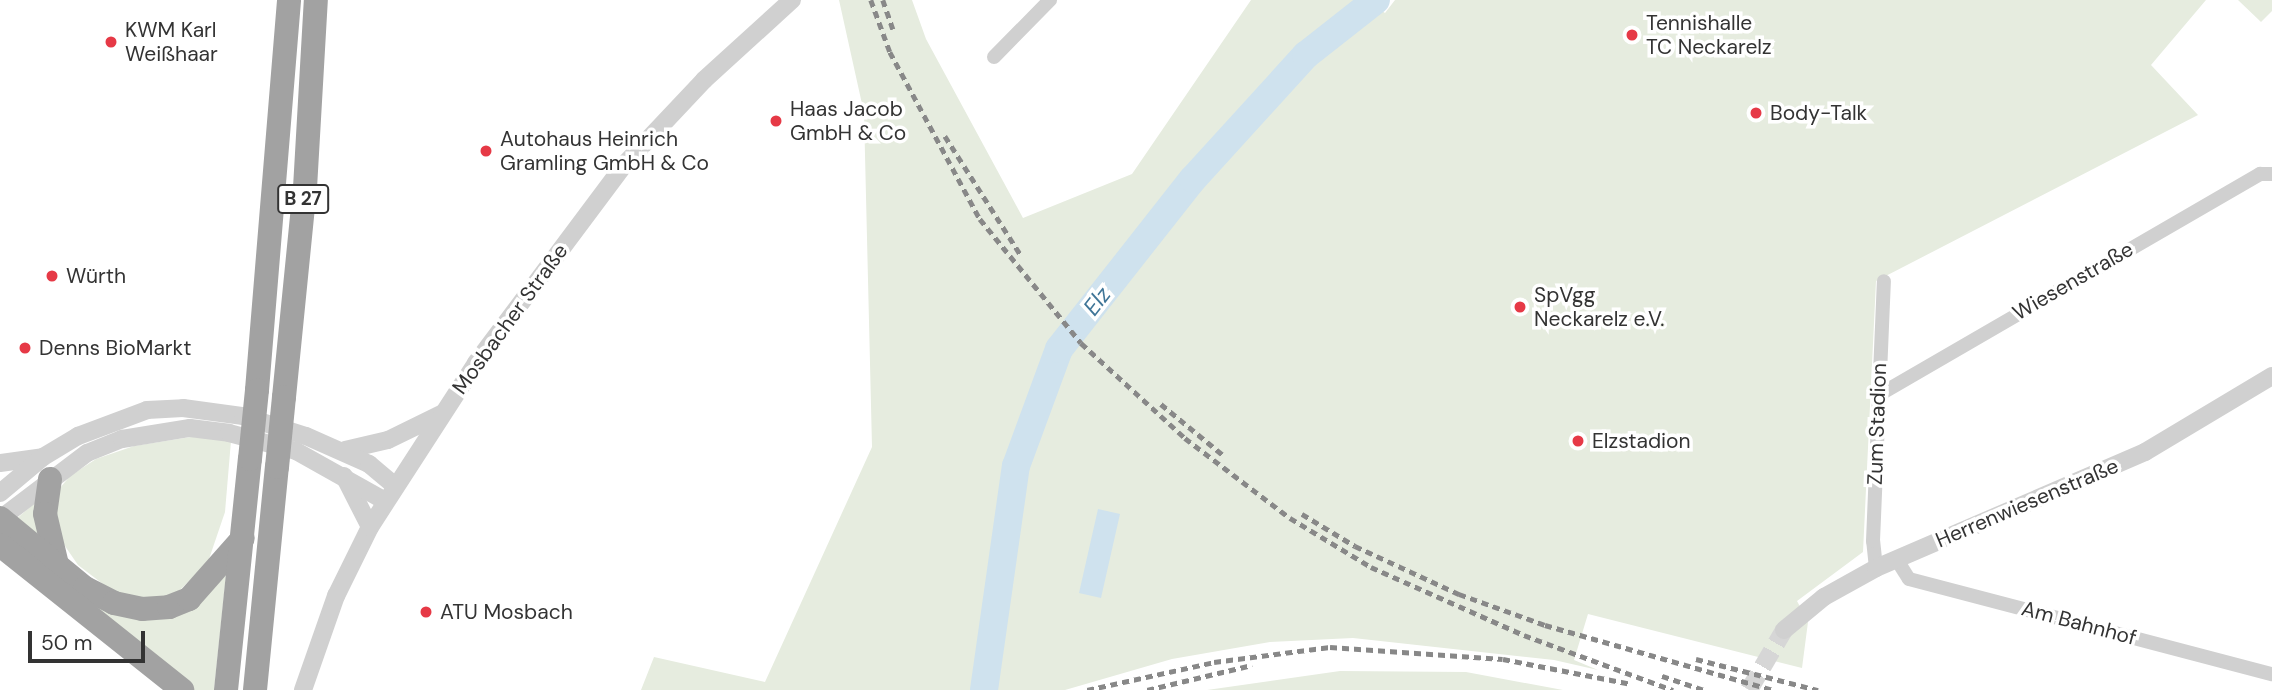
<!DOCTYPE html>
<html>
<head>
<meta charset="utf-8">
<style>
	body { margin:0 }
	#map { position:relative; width:2272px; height:690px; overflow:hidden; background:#fff; font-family:"DM Sans",sans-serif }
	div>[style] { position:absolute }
	.green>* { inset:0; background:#e6ecdf }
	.water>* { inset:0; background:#cfe2ee }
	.river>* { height:28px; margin:-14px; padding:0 14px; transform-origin:14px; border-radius:14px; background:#cfe2ee }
	.tertiary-tunnel>* { height:18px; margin-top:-9px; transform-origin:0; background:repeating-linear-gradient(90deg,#d6d6d6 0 18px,transparent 0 27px) }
	.minor>* { height:14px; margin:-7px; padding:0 7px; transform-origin:7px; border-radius:7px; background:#d0d0d0 }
	.tertiary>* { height:18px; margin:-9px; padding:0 9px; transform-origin:9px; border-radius:9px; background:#d0d0d0 }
	.trunk>* { height:24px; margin:-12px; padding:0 12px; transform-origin:12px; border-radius:12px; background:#a2a2a2 }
	.rail>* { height:4.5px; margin-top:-2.25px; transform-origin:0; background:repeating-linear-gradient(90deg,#888 0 7px,transparent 0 12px) }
	.trunk-bridge>* { height:24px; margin:-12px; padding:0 12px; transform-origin:12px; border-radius:12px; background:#a2a2a2 }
	.dots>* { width:19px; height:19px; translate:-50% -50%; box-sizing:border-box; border:4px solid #fff; border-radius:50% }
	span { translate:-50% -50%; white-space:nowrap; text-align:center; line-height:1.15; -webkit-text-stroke:7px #fff; paint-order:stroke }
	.shield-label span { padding:2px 5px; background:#fff; border:2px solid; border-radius:5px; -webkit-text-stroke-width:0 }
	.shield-label { font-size:19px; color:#333; font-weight:700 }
	.poi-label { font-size:21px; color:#333 }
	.left { translate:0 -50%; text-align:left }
	.street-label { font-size:21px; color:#333 }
	.water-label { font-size:23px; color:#3f7597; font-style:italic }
	.scale { position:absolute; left:28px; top:631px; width:117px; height:32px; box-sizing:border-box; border:4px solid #333; border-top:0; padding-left:9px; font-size:21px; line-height:24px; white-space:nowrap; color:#333; -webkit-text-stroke:5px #fff; paint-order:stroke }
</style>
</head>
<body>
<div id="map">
	<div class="green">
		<div style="clip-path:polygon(839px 0,912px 0,926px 39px,1023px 218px,1132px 174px,1251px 0,1367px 0,1385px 13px,1395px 0,2206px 0,2151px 65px,2198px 115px,1876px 281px,1863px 552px,1797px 601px,1808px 622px,1802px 668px,1588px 614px,1574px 660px,1598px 670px,1554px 660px,1353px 638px,1270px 642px,1172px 659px,1065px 690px,641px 690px,654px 657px,765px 682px,872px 447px,864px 113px)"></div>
		<div style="clip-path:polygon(2238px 0,2272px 0,2272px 11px,2261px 22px)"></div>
		<div style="clip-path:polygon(197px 436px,231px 441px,225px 512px,208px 562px,176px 594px,145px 601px,112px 591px,78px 565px,54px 530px,55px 494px,70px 476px,96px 459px,134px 446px)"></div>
		<div style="clip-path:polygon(37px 501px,46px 546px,15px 520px)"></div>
		<div style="clip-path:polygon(22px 553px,101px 607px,196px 604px,226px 575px,214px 690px,189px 690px)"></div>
		<div style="clip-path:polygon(1340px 671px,1466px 672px,1563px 690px,1207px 690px)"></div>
	</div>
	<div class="water">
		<div style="clip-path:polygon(1098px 509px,1120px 514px,1101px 598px,1079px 593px)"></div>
	</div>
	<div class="river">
		<div style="left:984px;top:690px;width:226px;rotate:-81.9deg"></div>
		<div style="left:1016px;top:466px;width:125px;rotate:-69.8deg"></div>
		<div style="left:1059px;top:349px;width:216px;rotate:-51.8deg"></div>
		<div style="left:1193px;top:179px;width:168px;rotate:-47.7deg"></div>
		<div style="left:1306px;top:55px;width:89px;rotate:-38.2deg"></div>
	</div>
	<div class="tertiary-tunnel">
		<div style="left:1749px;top:690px;width:69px;rotate:-59.7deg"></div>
	</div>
	<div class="minor">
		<div style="left:994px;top:57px;width:80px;rotate:-45.5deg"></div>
		<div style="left:1877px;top:396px;width:443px;rotate:-30.1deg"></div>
		<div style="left:2260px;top:174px;width:12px"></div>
		<div style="left:1897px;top:560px;width:22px;rotate:58deg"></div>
		<div style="left:1909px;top:579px;width:375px;rotate:14.7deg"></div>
		<div style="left:1876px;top:568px;width:27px;rotate:-96deg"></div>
		<div style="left:1873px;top:541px;width:260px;rotate:-87.6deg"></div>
	</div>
	<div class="tertiary">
		<div style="left:345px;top:450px;width:44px;rotate:-13.1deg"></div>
		<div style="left:388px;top:440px;width:59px;rotate:-26.1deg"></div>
		<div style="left:0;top:463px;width:43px;rotate:-7.9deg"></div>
		<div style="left:344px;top:476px;width:57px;rotate:63deg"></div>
		<div style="left:0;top:493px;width:56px;rotate:-39.9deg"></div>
		<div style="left:43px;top:457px;width:41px;rotate:-31deg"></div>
		<div style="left:78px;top:436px;width:74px;rotate:-20.6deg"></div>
		<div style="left:147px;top:410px;width:36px;rotate:-3deg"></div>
		<div style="left:183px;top:408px;width:61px;rotate:7.6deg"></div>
		<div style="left:243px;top:416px;width:66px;rotate:17.6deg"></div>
		<div style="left:306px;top:436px;width:69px;rotate:24deg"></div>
		<div style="left:369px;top:464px;width:34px;rotate:40deg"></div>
		<div style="left:0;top:519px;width:109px;rotate:-37.2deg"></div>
		<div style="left:87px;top:453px;width:38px;rotate:-22deg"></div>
		<div style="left:122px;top:439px;width:69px;rotate:-9.2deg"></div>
		<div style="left:190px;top:428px;width:39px;rotate:7deg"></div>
		<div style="left:229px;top:433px;width:69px;rotate:15deg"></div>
		<div style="left:296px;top:451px;width:102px;rotate:29.3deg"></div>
		<div style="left:1784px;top:630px;width:52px;rotate:-39.5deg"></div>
		<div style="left:1824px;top:597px;width:60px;rotate:-29.1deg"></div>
		<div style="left:1876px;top:568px;width:293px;rotate:-23.3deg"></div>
		<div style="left:2145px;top:452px;width:148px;rotate:-30.9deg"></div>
		<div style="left:303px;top:690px;width:100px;rotate:-70.7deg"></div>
		<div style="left:336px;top:596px;width:77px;rotate:-63.8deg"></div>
		<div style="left:370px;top:527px;width:195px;rotate:-57.1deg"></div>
		<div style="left:476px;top:363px;width:247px;rotate:-53.2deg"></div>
		<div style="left:624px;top:165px;width:117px;rotate:-46.7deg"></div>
		<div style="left:704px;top:80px;width:119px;rotate:-42.3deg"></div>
	</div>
	<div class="trunk">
		<div style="left:257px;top:390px;width:391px;rotate:-85.3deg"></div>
		<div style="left:284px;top:397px;width:210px;rotate:-84.3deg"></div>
		<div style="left:305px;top:188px;width:188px;rotate:-86.7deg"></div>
		<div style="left:50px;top:479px;width:35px;rotate:98deg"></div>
		<div style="left:45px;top:514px;width:57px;rotate:76.7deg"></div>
		<div style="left:0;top:518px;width:110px;rotate:39.5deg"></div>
		<div style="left:85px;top:588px;width:33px;rotate:27deg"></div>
		<div style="left:114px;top:603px;width:29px;rotate:12deg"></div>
		<div style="left:142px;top:609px;width:27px;rotate:-4deg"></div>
		<div style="left:169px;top:607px;width:22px;rotate:-22deg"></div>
		<div style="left:189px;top:599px;width:81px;rotate:-48.5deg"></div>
		<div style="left:0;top:545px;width:233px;rotate:38.5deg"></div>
		<div style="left:226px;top:690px;width:232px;rotate:-84.1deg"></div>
		<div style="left:255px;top:690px;width:224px;rotate:-84.4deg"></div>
	</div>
	<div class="rail">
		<div style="left:871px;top:0;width:55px;rotate:69.9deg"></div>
		<div style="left:890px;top:52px;width:190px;rotate:61.7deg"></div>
		<div style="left:980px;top:219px;width:160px;rotate:50.8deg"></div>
		<div style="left:1081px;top:343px;width:141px;rotate:42.4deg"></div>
		<div style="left:1185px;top:438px;width:132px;rotate:37.3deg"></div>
		<div style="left:1290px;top:518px;width:95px;rotate:31.2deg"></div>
		<div style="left:1371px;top:567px;width:167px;rotate:24deg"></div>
		<div style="left:1524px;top:635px;width:159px;rotate:20.3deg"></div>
		<div style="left:883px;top:0;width:31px;rotate:71deg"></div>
		<div style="left:945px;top:136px;width:143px;rotate:57.5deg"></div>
		<div style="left:1161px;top:404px;width:80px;rotate:39.4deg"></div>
		<div style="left:1302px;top:514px;width:62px;rotate:31.1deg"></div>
		<div style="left:1355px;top:546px;width:115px;rotate:24.8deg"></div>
		<div style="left:1459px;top:594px;width:91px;rotate:19.8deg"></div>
		<div style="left:1545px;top:625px;width:237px;rotate:15.9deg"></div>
		<div style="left:1696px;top:659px;width:126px;rotate:14.3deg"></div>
		<div style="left:1662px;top:676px;width:44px;rotate:18.4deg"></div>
		<div style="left:1087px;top:690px;width:130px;rotate:-12.4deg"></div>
		<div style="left:1214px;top:662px;width:117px;rotate:-7.4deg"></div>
		<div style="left:1330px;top:647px;width:173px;rotate:4deg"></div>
		<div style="left:1503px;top:659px;width:131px;rotate:11deg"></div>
		<div style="left:1147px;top:690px;width:108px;rotate:-13.4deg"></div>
	</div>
	<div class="trunk-bridge">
		<div style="left:250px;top:459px;width:69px;rotate:-84.2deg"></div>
		<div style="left:277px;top:467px;width:70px;rotate:-84.3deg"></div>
	</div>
	<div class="dots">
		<div style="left:1632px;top:35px;background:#e63946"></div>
		<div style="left:111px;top:42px;background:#e63946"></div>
		<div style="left:1756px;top:113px;background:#e63946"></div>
		<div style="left:776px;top:121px;background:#e63946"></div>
		<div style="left:486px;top:151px;background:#e63946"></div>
		<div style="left:52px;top:276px;background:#e63946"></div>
		<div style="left:1520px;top:307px;background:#e63946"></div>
		<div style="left:25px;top:348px;background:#e63946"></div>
		<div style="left:1578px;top:441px;background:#e63946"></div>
		<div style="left:426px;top:612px;background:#e63946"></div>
	</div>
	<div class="shield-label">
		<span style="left:303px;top:199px">B 27</span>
	</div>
	<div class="poi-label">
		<span class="left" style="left:1646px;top:35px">Tennishalle<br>TC Neckarelz</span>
		<span class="left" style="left:125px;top:42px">KWM Karl<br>Weißhaar</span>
		<span class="left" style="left:790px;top:121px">Haas Jacob<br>GmbH &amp; Co</span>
		<span class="left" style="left:1770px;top:113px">Body-Talk</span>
		<span class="left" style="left:500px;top:151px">Autohaus Heinrich<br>Gramling GmbH &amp; Co</span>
		<span class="left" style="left:66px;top:276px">Würth</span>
		<span class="left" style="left:1534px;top:307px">SpVgg<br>Neckarelz e.V.</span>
		<span class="left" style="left:39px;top:348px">Denns BioMarkt</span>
		<span class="left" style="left:1592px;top:441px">Elzstadion</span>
		<span class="left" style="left:440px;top:612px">ATU Mosbach</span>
	</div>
	<div class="street-label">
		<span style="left:2073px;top:281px;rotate:-30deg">Wiesenstraße</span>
		<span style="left:510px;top:319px;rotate:-54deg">Mosbacher Straße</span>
		<span style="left:1877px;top:424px;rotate:-88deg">Zum Stadion</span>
		<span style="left:2027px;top:503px;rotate:-23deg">Herrenwiesenstraße</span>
		<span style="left:2079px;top:623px;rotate:15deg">Am Bahnhof</span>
	</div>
	<div class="water-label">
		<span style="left:1097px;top:301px;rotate:-52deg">Elz</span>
	</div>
	<div class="scale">50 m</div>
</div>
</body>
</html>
